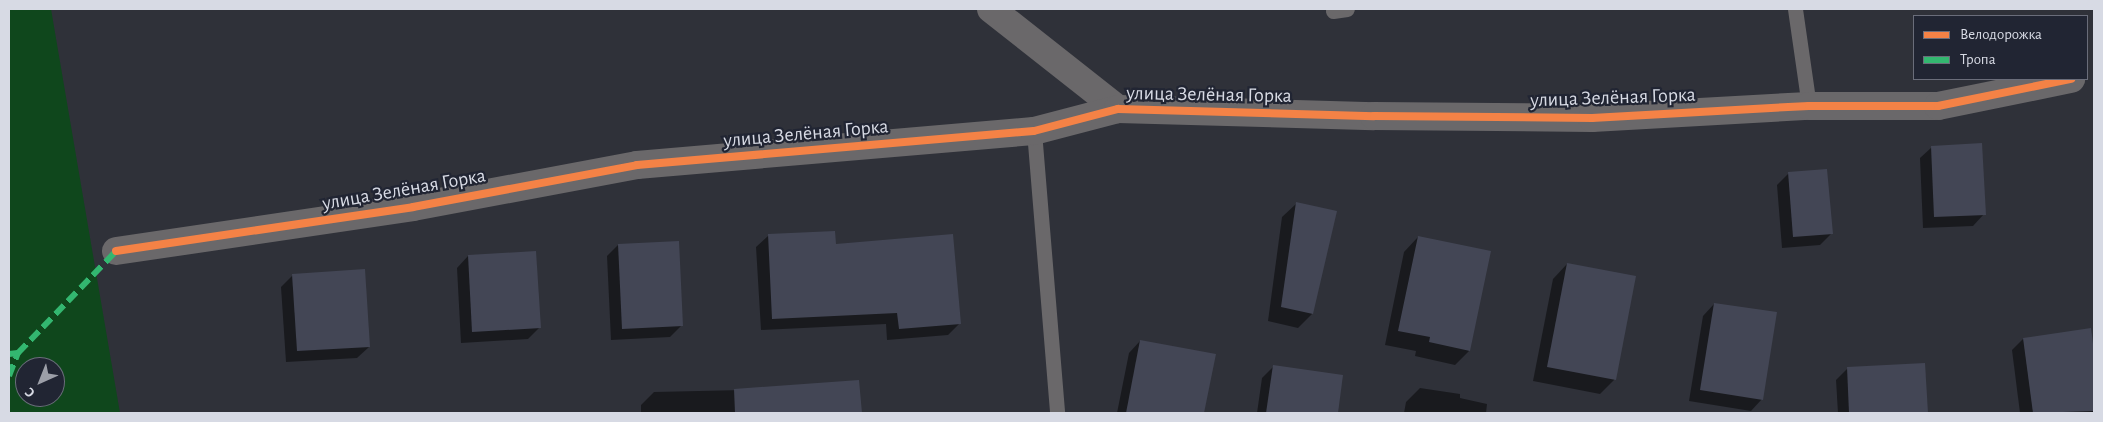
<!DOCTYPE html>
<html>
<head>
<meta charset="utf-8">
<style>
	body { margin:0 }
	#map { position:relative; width:2103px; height:422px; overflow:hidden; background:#2f3139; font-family:"Alegreya Sans",sans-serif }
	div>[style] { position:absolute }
	.green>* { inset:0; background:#0f471c }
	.shadow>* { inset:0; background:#0007 }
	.building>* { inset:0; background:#434655 }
	.service>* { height:15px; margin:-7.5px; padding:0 7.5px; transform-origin:7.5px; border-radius:7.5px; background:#6a686a }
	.minor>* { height:28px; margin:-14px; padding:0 14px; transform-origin:14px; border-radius:14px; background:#6a686a }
	.quiet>* { height:6px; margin-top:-3px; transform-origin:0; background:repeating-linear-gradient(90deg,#33b770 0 12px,transparent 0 18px) }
	.cycleway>* { height:8px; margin:-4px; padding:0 4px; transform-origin:4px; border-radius:4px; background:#f48246 }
	span { translate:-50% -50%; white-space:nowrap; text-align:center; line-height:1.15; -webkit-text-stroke:4.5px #212533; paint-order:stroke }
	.street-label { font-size:20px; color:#d7dae4 }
	.frame { position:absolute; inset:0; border:10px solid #d7dae4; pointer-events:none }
	.legend { position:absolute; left:1913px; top:15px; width:175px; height:65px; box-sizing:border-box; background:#212533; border:1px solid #6a6d7a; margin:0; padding:6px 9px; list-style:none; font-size:15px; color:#d7dae4 }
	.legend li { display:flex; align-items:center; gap:10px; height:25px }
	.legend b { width:25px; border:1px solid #6a6d7a }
	.north { position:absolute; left:15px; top:357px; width:50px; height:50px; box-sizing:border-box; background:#212533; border:1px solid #6a6d7a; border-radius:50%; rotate:224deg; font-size:14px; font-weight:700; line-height:20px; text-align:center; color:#d7dae4 }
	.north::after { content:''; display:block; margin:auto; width:18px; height:22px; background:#9c9fa8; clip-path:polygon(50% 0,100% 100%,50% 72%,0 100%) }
</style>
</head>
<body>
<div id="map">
	<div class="green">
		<div style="clip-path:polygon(evenodd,9px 9px,51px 9px,120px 413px,9px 413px,9px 9px,25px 367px,55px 367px,55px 397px,25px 397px,25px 367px)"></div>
	</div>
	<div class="shadow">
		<div style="clip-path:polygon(1932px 147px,1984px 214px,1973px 226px,1923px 228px,1920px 158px)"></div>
		<div style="clip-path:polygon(1789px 173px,1832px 233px,1820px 245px,1782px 248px,1777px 185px)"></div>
		<div style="clip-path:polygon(1297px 203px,1312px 314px,1298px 328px,1268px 321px,1282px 217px)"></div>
		<div style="clip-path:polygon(834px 233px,835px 245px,960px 323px,948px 335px,887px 340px,886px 324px,761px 330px,756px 247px,768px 236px)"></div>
		<div style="clip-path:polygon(1418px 237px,1469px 351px,1455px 365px,1415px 356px,1416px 351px,1385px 345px,1404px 252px)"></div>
		<div style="clip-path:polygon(618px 245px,682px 325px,670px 337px,611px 340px,607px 256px)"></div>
		<div style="clip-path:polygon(468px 256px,539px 328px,528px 339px,461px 343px,457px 268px)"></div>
		<div style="clip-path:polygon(1567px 264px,1634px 277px,1614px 380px,1600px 394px,1533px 381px,1553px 279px)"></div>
		<div style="clip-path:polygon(293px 275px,369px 347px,357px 358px,286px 362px,281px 287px)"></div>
		<div style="clip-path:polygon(1714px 304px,1762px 399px,1751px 411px,1689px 401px,1703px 316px)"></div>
		<div style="clip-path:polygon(2090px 330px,2094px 360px,2094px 413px,2020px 413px,2012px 350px,2023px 339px)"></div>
		<div style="clip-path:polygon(1140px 341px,1214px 355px,1203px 413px,1117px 413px,1129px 353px)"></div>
		<div style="clip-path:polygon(1924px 364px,1927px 413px,1838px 413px,1836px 380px,1848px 368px)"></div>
		<div style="clip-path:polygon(1274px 366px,1342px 376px,1337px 413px,1257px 413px,1262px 378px)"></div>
		<div style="clip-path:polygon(858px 381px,861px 413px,641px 413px,641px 405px,654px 392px,743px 390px)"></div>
		<div style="clip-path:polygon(1420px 388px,1460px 394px,1460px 398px,1487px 404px,1486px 413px,1404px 413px,1406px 402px)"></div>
	</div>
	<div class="building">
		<div style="clip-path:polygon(1982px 143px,1986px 215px,1934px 217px,1931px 146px)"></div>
		<div style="clip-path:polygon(1827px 169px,1833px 234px,1793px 237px,1788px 172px)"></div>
		<div style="clip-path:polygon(1296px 202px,1337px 211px,1313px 314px,1281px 307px)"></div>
		<div style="clip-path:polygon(835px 231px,836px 244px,953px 234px,961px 324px,899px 329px,897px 313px,772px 319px,768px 234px)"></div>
		<div style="clip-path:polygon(1418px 236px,1491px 251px,1470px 351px,1429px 342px,1430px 337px,1398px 331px)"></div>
		<div style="clip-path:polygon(679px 241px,683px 326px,622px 329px,618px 244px)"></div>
		<div style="clip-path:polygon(536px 251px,541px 328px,472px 332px,468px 255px)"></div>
		<div style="clip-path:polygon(1567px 263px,1636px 276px,1616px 380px,1547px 367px)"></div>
		<div style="clip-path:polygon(365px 269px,370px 347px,297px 351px,292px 274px)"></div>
		<div style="clip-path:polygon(1714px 303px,1777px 312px,1763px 400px,1700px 390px)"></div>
		<div style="clip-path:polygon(2091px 328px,2094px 351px,2094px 411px,2033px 413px,2023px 338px)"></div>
		<div style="clip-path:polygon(1140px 340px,1216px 354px,1204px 413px,1126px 413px)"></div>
		<div style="clip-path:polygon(1925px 363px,1928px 413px,1849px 413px,1847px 367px)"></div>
		<div style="clip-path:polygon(1273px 365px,1343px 375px,1338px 413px,1266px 413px)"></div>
		<div style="clip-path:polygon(859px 380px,862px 413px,735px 413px,734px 389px)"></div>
	</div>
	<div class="service">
		<div style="left:1795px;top:9px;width:98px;rotate:81.8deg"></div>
		<div style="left:1333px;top:11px;width:14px;rotate:-8deg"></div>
		<div style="left:1034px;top:131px;width:283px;rotate:85.3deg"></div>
	</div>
	<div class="minor">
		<div style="left:991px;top:9px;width:162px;rotate:38.2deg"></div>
		<div style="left:116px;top:251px;width:300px;rotate:-8.4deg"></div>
		<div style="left:413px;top:207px;width:228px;rotate:-10.6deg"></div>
		<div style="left:637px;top:165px;width:398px;rotate:-4.9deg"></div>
		<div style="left:1034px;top:131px;width:87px;rotate:-14.7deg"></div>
		<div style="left:1118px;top:109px;width:256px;rotate:1.6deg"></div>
		<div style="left:1374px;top:116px;width:218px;rotate:0.5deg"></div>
		<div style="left:1592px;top:118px;width:217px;rotate:-3.2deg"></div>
		<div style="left:1809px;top:106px;width:129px"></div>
		<div style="left:1938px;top:106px;width:136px;rotate:-11.5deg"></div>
	</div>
	<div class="quiet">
		<div style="left:9px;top:354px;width:9px;rotate:-6deg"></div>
		<div style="left:18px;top:353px;width:141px;rotate:-46.1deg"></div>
		<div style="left:9px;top:376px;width:25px;rotate:-69deg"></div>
	</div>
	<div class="cycleway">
		<div style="left:116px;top:251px;width:300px;rotate:-8.4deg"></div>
		<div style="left:413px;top:207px;width:228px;rotate:-10.6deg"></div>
		<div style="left:637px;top:165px;width:398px;rotate:-4.9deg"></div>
		<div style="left:1034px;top:131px;width:87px;rotate:-14.7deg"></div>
		<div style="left:1118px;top:109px;width:256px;rotate:1.6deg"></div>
		<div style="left:1374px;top:116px;width:218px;rotate:0.5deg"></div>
		<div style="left:1592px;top:118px;width:217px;rotate:-3.2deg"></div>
		<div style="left:1809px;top:106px;width:129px"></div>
		<div style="left:1938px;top:106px;width:136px;rotate:-11.5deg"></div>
	</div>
	<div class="street-label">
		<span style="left:1209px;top:95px;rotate:1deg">улица Зелёная Горка</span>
		<span style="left:1613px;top:98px;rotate:-2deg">улица Зелёная Горка</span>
		<span style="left:806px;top:134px;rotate:-5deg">улица Зелёная Горка</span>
		<span style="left:404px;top:190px;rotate:-10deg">улица Зелёная Горка</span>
	</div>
	<div class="frame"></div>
	<ul class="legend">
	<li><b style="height:6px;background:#f48246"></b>Велодорожка</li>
	<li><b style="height:6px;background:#33b770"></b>Тропа</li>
	</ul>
	<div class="north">С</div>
</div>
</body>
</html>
